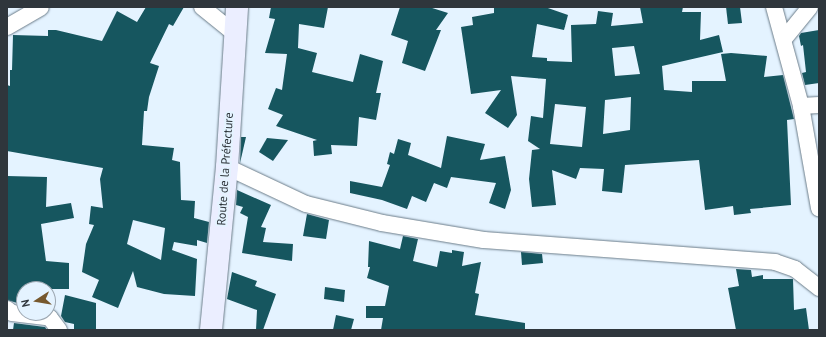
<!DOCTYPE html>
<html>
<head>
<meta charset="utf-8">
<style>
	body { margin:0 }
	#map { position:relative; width:826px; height:337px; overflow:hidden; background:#e4f3ff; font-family:"PT Sans",sans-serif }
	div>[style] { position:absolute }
	.building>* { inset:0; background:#16565f }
	.roads { filter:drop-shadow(0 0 1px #6b7c89) drop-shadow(0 0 1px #6b7c89) }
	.street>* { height:16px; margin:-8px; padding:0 8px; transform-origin:8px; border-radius:8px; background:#fff }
	.secondary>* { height:22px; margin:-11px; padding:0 11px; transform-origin:11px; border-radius:11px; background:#ebeeff }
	span { translate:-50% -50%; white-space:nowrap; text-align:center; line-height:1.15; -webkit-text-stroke:4px #e4f3ff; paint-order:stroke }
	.street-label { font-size:12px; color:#2f363c }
	.frame { position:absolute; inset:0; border:8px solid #2f363c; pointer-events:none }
	.north { position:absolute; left:16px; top:281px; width:40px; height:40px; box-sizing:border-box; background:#e4f3ff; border:1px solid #9ca7b1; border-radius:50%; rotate:258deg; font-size:11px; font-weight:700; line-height:16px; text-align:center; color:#2f363c }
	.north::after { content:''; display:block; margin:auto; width:14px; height:18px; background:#76582d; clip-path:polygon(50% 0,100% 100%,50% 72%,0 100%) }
</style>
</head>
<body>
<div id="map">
	<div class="building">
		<div style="clip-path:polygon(evenodd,146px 7px,184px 7px,173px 26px,169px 24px,150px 63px,159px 66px,149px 97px,147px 111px,144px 111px,142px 145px,174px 148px,172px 160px,180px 162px,181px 200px,195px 201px,194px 218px,209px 222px,207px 243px,197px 240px,197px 246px,174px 242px,172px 250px,197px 259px,195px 296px,164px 294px,137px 287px,133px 271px,118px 308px,92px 297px,99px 280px,82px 272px,86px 244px,94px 225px,89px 224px,91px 206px,103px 208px,100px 179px,103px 168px,7px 151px,7px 85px,10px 86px,10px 70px,12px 70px,13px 35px,48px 36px,48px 30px,56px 30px,102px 41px,117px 11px,137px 22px,146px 7px,133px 220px,165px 228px,161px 260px,127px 244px,133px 220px)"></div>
		<div style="clip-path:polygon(271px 7px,328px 7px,324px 28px,299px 24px,298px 48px,317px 53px,312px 72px,353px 82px,360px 54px,383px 61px,376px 93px,381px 93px,376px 120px,359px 117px,357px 146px,331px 145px,332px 154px,314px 156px,313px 141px,317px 140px,276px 126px,283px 115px,268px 109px,276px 88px,282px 90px,287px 54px,265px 53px,275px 19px,269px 18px)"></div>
		<div style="clip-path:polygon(400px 7px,429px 7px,448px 13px,436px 30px,441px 30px,425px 71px,402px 63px,408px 41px,391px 35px)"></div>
		<div style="clip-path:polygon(evenodd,494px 7px,545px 7px,568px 15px,564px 30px,537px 24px,532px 57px,547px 58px,547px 61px,572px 62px,571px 25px,596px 24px,598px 11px,613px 13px,611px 26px,643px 23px,640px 7px,683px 7px,682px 12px,701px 12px,700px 40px,719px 35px,723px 52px,662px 66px,664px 90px,692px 92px,692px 81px,726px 81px,721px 54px,731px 53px,767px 56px,764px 77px,783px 75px,794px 119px,787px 120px,791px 205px,750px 209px,751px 213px,734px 215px,733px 206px,705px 210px,699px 160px,625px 165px,622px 193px,602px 191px,604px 169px,580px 168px,576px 179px,552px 170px,556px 205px,532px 207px,529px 179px,532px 150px,540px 149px,528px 141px,531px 116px,543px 118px,546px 79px,511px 76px,517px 115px,508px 128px,485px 113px,501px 90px,471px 94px,461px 27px,473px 25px,472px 17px,494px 13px,494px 7px,634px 46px,640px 74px,615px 76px,612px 48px,634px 46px,494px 7px,631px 97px,630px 130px,603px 134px,605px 100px,631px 97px,494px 7px,555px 104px,586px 107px,582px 147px,550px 144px,555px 104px)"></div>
		<div style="clip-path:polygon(726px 7px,740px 7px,742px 23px,728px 24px)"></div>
		<div style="clip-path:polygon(819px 30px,819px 83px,805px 85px,802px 73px,806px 72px,803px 45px,801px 46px,799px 36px,801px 33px)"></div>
		<div style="clip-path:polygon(447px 136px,485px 144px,480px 160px,505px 156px,511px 190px,505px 209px,489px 203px,496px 183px,451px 177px,447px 188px,434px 183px,426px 202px,412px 196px,407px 209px,382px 200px,350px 193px,350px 181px,382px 187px,390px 165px,387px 164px,390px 152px,394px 154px,398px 139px,411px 143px,408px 155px,441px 168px)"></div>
		<div style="clip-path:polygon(241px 137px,246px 137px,240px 163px)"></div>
		<div style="clip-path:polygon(267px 138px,288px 140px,273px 161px,259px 152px)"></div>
		<div style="clip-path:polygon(7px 176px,47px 177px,46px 207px,71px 203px,74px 218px,41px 224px,46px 261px,69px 263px,69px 289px,24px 289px,24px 305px,7px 300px)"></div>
		<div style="clip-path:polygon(237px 190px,271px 205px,261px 227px,266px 228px,263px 242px,293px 244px,292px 261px,242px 253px,248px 217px,240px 213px,243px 207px,236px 205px)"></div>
		<div style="clip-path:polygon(307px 214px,329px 220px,326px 239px,303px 236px)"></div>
		<div style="clip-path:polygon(403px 236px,418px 239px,413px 261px,437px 267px,440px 251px,452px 253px,452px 250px,464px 252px,462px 266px,481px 262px,475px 293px,479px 294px,475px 315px,525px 323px,525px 330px,381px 330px,383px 318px,366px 318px,366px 306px,385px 306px,389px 286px,367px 278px,370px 267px,368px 267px,369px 241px,400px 249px)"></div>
		<div style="clip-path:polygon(521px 252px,542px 254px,543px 263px,522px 265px)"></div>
		<div style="clip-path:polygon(736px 269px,751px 270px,752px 277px,763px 275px,763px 279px,793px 279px,794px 310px,806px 308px,809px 330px,736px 330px,728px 288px,739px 286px)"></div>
		<div style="clip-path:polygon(232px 272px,257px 281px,255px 286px,276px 294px,263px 330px,256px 330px,257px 310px,227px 299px)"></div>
		<div style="clip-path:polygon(325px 287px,345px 290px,344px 302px,324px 299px)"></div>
		<div style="clip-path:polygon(65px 295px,96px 303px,96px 330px,74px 330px,74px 324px,65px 322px,61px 316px)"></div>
		<div style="clip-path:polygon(336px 315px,354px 319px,351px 330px,333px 330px)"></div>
		<div style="clip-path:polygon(14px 323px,45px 327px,47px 330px,13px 330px)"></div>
	</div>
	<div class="roads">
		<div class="street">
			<div style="left:202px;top:7px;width:41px;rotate:39.1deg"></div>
			<div style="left:774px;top:7px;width:103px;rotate:74.7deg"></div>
			<div style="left:801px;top:106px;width:104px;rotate:80deg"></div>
			<div style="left:7px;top:27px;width:39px;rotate:-30deg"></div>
			<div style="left:784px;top:39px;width:41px;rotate:-50.9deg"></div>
			<div style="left:801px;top:106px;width:18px;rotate:-3deg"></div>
			<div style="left:227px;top:167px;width:87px;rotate:25.1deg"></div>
			<div style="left:306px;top:204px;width:78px;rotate:14deg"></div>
			<div style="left:382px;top:223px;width:103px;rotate:9.5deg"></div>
			<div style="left:484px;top:240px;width:292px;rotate:4.3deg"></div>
			<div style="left:775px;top:262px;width:21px;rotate:19deg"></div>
			<div style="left:795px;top:269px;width:31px;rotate:38deg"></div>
			<div style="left:7px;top:309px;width:6px;rotate:39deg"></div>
			<div style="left:12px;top:313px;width:38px;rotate:7deg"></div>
			<div style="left:50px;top:318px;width:15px;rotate:53deg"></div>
		</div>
		<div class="secondary">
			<div style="left:211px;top:330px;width:164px;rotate:-84.4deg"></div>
			<div style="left:227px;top:167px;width:160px;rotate:-86.4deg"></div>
		</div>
	</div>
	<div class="street-label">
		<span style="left:225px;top:169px;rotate:-86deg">Route de la Préfecture</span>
	</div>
	<div class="frame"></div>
	<div class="north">N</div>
</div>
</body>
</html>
